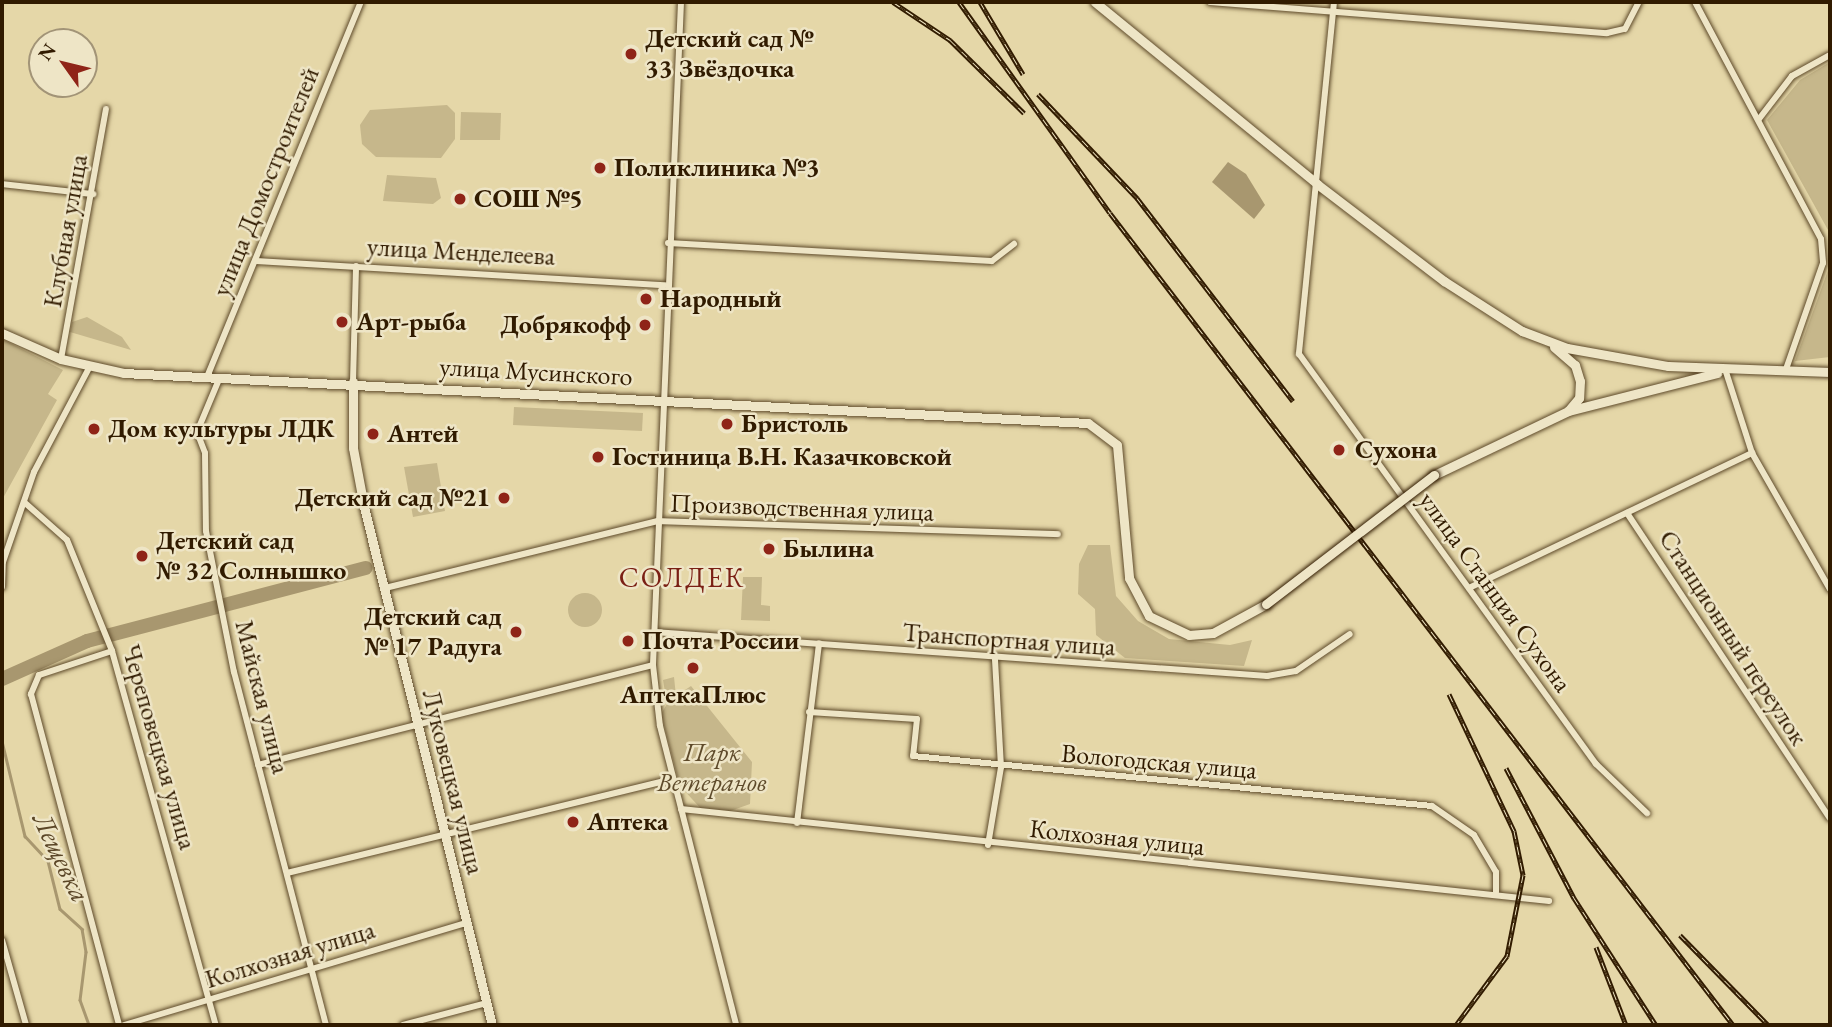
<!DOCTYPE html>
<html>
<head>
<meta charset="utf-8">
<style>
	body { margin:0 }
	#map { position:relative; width:1832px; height:1027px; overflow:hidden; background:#e5d7a8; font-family:"EB Garamond",serif }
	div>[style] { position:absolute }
	.green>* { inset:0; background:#c6b78b }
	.round { border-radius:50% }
	.water>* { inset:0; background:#a8976f }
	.stream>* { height:2.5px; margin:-1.25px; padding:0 1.25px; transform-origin:1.25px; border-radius:1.25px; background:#a8976f }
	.river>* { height:14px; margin:-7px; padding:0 7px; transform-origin:7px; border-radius:7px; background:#a8976f }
	.roads { filter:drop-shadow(0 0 2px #5e4a2a) drop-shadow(0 0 2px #5e4a2a) }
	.street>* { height:6px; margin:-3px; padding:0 3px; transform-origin:3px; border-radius:3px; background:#eee5c6 }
	.secondary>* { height:9px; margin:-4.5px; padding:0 4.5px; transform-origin:4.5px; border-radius:4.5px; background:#eee5c6 }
	.rail>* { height:5px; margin-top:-2.5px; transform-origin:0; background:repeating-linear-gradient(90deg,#eee5c6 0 8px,#311b00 0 16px); box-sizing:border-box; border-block:2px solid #311b00 }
	.bridges { filter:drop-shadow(0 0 2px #311b00) drop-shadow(0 0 2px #311b00) }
	.secondary-bridge>* { height:9px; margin:-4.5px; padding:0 4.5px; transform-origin:4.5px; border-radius:4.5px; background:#eee5c6 }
	.dots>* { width:19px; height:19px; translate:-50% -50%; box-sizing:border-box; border:4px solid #eee5c6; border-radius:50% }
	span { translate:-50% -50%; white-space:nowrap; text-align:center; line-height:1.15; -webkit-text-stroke:5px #eee5c6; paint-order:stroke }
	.poi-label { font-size:26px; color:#311b00; font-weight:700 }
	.left { translate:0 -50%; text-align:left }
	.right { translate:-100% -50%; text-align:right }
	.street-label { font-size:26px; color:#311b00 }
	.park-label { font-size:26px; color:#5e4a2a; font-style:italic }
	.neighbourhood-label { font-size:28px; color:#7a1f14; letter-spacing:2px }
	.water-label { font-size:28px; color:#5b4627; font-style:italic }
	.frame { position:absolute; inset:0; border:4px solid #311b00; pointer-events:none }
	.north { position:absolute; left:28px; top:28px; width:70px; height:70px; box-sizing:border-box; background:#eee5c6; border:2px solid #a29477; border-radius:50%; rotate:304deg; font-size:19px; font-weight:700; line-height:28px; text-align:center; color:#311b00 }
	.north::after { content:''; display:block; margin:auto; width:24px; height:32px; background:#8f2418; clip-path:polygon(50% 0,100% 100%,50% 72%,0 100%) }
</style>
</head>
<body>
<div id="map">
	<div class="green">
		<div style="clip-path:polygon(1830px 62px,1830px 357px,1795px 361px,1830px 265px,1828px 230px,1767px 120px,1800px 80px)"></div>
		<div style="clip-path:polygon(447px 105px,455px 113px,455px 139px,441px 158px,376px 157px,362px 144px,360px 125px,370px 110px)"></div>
		<div style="clip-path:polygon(461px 112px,501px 113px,500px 140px,460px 140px)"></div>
		<div style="clip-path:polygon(387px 175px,436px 178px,441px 198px,433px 204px,383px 201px)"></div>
		<div style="clip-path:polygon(87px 317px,122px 337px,131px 350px,70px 332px,72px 322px)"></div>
		<div style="clip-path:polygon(2px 339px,63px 370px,48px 394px,57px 400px,2px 500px)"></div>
		<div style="clip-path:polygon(514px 407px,643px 413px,642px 431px,513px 425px)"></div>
		<div style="clip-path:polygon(437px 463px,445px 511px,413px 517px,404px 467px)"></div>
		<div style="clip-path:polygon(1088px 545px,1110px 545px,1116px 596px,1138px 621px,1169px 639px,1230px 645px,1252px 640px,1244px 666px,1125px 658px,1096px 635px,1095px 609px,1078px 594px,1079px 564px)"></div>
		<div style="clip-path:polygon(743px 577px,762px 577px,761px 605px,770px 606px,770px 621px,741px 620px)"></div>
		<div class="round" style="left:568px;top:593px;width:34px;height:34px"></div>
		<div style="clip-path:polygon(674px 677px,676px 696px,691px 686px,752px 762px,750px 804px,722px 814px,704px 812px,680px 786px,661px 714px,667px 704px,663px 680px)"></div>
	</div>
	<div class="water">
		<div style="clip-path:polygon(1228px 162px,1246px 174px,1265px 205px,1254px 219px,1212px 182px)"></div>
	</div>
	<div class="stream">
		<div style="left:2px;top:741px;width:98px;rotate:76.4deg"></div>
		<div style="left:25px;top:836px;width:34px;rotate:47deg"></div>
		<div style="left:48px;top:861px;width:49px;rotate:76deg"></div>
		<div style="left:60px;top:909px;width:30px;rotate:42deg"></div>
		<div style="left:82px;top:929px;width:23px;rotate:80deg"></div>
		<div style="left:86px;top:952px;width:48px;rotate:97.1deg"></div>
		<div style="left:80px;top:1000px;width:27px;rotate:70deg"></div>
	</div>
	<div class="river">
		<div style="left:2px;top:679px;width:93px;rotate:-24.1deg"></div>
		<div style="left:87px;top:641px;width:288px;rotate:-14.7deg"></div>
	</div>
	<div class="roads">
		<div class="street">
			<div style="left:681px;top:2px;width:664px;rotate:92.42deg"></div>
			<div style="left:653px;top:665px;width:61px;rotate:83.5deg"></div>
			<div style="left:660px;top:726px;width:309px;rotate:75.7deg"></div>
			<div style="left:1210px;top:2px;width:398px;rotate:4.5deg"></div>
			<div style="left:1607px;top:33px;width:18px;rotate:-13deg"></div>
			<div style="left:1625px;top:29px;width:30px;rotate:-63deg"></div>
			<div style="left:1334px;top:2px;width:354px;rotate:95.7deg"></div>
			<div style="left:1299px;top:354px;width:506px;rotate:54.08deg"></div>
			<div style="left:1596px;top:764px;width:71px;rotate:43.9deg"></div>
			<div style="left:1695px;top:2px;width:268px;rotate:62deg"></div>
			<div style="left:1821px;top:239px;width:24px;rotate:85deg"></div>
			<div style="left:1823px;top:263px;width:115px;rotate:109.2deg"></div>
			<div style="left:1759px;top:119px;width:54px;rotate:-52.5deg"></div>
			<div style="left:1792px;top:76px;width:43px;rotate:-28.9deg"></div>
			<div style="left:2px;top:184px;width:92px;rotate:6.3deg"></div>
			<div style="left:668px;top:243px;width:324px;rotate:3.2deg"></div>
			<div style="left:992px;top:261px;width:28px;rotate:-38deg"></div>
			<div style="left:255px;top:261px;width:411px;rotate:3.4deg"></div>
			<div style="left:61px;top:359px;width:254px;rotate:-79.8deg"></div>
			<div style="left:1726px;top:372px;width:85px;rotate:72.2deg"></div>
			<div style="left:1752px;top:453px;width:157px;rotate:60.2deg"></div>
			<div style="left:207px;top:377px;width:405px;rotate:-67.7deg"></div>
			<div style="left:220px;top:377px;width:60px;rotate:112.7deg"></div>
			<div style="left:197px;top:432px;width:22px;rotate:69deg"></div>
			<div style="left:205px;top:453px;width:78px;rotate:89.3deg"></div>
			<div style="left:206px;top:531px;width:144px;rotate:78.8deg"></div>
			<div style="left:234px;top:672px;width:365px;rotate:75.4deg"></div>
			<div style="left:353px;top:382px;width:116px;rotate:-88.5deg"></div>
			<div style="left:24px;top:502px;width:57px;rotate:41.5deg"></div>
			<div style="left:67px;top:540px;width:120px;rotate:67.9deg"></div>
			<div style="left:112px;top:651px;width:388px;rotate:74.5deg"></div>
			<div style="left:1627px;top:513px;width:366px;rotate:56.4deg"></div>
			<div style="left:2px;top:587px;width:25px;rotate:-88deg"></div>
			<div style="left:3px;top:562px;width:95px;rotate:-71deg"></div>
			<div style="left:34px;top:472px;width:118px;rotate:-62.1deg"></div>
			<div style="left:385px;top:588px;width:281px;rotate:-13.8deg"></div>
			<div style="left:658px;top:521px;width:400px;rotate:1.9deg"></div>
			<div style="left:1469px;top:588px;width:314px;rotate:-25.5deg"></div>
			<div style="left:654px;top:632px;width:615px;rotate:4.11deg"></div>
			<div style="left:1267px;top:676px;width:29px;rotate:-10deg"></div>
			<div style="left:1296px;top:671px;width:65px;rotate:-34.4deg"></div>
			<div style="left:112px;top:651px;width:77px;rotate:161.8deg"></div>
			<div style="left:39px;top:675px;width:21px;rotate:113deg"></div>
			<div style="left:31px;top:694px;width:342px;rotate:75.1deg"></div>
			<div style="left:809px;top:712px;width:108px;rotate:3.7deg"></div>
			<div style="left:917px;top:719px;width:37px;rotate:96deg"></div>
			<div style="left:913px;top:756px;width:521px;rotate:5.5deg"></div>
			<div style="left:1432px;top:806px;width:51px;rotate:34.6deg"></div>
			<div style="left:1474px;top:835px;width:43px;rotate:59.3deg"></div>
			<div style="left:1496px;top:872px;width:20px;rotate:90deg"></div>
			<div style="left:258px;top:765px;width:407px;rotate:-14.2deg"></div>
			<div style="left:681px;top:809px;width:873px;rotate:6.05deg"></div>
			<div style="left:797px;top:823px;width:181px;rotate:-83deg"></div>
			<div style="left:988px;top:845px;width:79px;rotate:-80.5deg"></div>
			<div style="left:1001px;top:767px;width:108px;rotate:-93.2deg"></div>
			<div style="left:287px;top:873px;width:397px;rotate:-13.7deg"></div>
			<div style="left:2px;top:940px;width:88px;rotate:74.2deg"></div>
			<div style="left:124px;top:1025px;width:358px;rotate:-16.6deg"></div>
			<div style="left:403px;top:1025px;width:87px;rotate:-14.7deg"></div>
		</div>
		<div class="secondary">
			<div style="left:1095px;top:2px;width:287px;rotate:39.3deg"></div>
			<div style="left:1317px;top:184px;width:160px;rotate:37.4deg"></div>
			<div style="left:1444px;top:281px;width:93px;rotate:32.7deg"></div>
			<div style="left:1522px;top:331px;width:48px;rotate:20.7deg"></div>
			<div style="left:1567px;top:348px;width:103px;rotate:10.1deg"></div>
			<div style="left:1668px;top:366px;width:162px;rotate:2.1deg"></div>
			<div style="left:2px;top:333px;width:64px;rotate:23.8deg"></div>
			<div style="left:61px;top:359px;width:65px;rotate:12.5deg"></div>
			<div style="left:124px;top:373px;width:965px;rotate:2.97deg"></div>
			<div style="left:1088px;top:423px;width:36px;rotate:37deg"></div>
			<div style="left:1117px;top:445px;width:134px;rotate:84.8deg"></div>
			<div style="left:1129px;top:578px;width:43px;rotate:62.2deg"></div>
			<div style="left:1149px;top:616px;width:44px;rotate:25.4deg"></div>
			<div style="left:1189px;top:635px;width:24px;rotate:-5deg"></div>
			<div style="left:1213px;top:633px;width:60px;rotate:-28.7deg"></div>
			<div style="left:1554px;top:347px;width:28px;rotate:41deg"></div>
			<div style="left:1575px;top:365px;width:17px;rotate:73deg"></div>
			<div style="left:1580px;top:381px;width:17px;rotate:93deg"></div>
			<div style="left:1579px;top:398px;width:16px;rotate:130deg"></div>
			<div style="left:353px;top:382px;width:66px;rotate:90deg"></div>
			<div style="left:353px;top:448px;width:60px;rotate:79.4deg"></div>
			<div style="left:364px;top:507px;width:534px;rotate:76.12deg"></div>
			<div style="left:1434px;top:475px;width:148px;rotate:-25.5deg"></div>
			<div style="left:1568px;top:411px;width:154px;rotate:-14.3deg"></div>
		</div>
	</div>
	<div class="rail">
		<div style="left:893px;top:2px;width:69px;rotate:33.7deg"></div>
		<div style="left:950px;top:40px;width:104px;rotate:44.6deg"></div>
		<div style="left:959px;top:2px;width:259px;rotate:54.4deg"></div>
		<div style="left:1110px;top:213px;width:1023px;rotate:52.5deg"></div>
		<div style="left:980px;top:2px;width:84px;rotate:59.2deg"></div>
		<div style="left:1038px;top:94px;width:144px;rotate:46.4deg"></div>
		<div style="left:1137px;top:198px;width:256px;rotate:52.5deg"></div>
		<div style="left:1449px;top:694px;width:152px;rotate:64.6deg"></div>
		<div style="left:1514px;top:831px;width:45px;rotate:78.4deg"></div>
		<div style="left:1523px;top:875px;width:83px;rotate:101.2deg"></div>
		<div style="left:1507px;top:956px;width:86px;rotate:126.5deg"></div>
		<div style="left:1506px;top:768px;width:147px;rotate:62.4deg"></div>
		<div style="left:1574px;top:898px;width:151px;rotate:57.2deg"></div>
		<div style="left:1680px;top:935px;width:126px;rotate:45.6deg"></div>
		<div style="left:1596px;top:947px;width:84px;rotate:69deg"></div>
	</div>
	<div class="bridges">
		<div class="secondary-bridge">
			<div style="left:1266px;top:604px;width:212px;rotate:-37.5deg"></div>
		</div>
	</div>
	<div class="dots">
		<div style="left:631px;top:54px;background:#8f2418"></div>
		<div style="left:600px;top:168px;background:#8f2418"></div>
		<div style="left:460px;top:199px;background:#8f2418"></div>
		<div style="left:646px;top:299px;background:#8f2418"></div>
		<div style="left:342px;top:322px;background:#8f2418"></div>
		<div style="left:645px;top:325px;background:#8f2418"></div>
		<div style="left:727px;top:424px;background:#8f2418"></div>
		<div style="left:94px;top:429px;background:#8f2418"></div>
		<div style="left:373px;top:434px;background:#8f2418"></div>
		<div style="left:1339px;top:450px;background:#8f2418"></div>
		<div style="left:598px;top:457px;background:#8f2418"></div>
		<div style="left:504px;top:498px;background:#8f2418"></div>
		<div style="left:769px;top:549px;background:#8f2418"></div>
		<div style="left:142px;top:556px;background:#8f2418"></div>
		<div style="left:516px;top:632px;background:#8f2418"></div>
		<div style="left:628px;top:641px;background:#8f2418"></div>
		<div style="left:693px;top:668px;background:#8f2418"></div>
		<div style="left:573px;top:822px;background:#8f2418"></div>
	</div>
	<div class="poi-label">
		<span class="left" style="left:645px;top:54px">Детский сад №<br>33 Звёздочка</span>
		<span class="left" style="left:614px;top:168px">Поликлиника №3</span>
		<span class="left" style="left:474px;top:199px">СОШ №5</span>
		<span class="left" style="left:660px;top:299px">Народный</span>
		<span class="left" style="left:356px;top:322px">Арт-рыба</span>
		<span class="right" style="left:631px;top:325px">Добрякофф</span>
		<span class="left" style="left:741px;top:424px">Бристоль</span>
		<span class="left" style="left:108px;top:429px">Дом культуры ЛДК</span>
		<span class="left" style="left:387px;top:434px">Антей</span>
		<span class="left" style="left:1355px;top:450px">Сухона</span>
		<span class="left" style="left:612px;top:457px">Гостиница В.Н. Казачковской</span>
		<span class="right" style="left:490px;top:498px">Детский сад №21</span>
		<span class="left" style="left:156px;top:556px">Детский сад<br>№ 32 Солнышко</span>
		<span class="left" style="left:783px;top:549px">Былина</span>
		<span class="right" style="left:502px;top:632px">Детский сад<br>№ 17 Радуга</span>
		<span class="left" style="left:642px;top:641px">Почта России</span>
		<span style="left:693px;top:695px">АптекаПлюс</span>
		<span class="left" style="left:587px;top:822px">Аптека</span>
	</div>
	<div class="street-label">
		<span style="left:266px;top:182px;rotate:-68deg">улица Домостроителей</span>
		<span style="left:66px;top:231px;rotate:-80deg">Клубная улица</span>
		<span style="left:461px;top:252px;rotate:3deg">улица Менделеева</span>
		<span style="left:536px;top:372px;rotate:3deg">улица Мусинского</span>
		<span style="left:802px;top:508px;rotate:2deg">Производственная улица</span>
		<span style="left:1495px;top:592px;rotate:54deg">улица Станция Сухона</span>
		<span style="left:1733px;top:638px;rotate:57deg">Станционный переулок</span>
		<span style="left:1009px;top:640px;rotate:4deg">Транспортная улица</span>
		<span style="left:262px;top:697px;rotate:76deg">Майская улица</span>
		<span style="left:159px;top:747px;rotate:74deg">Череповецкая улица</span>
		<span style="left:1159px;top:762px;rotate:5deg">Вологодская улица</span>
		<span style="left:453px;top:782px;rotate:76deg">Луковецкая улица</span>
		<span style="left:1117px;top:838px;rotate:6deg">Колхозная улица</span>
		<span style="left:290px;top:955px;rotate:-17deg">Колхозная улица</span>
	</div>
	<div class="park-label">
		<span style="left:712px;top:768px">Парк<br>Ветеранов</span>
	</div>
	<div class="neighbourhood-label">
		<span style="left:682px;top:577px">СОЛДЕК</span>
	</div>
	<div class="water-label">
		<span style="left:62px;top:857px;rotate:64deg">Лещевка</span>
	</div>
	<div class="frame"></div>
	<div class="north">N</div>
</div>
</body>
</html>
